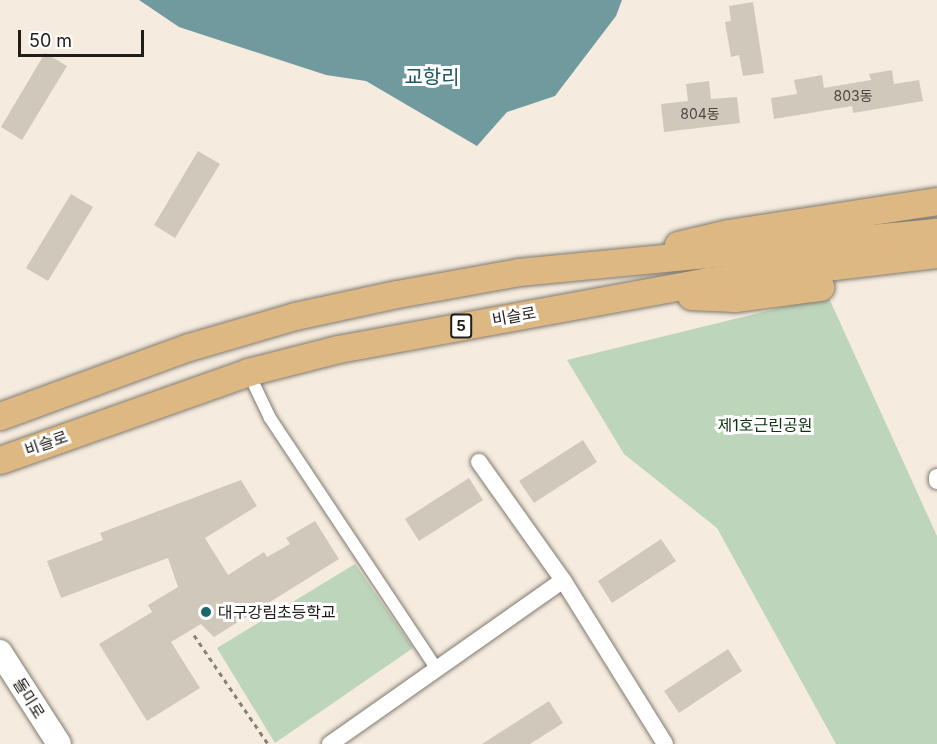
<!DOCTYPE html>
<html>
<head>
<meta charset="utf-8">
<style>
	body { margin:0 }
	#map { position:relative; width:937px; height:744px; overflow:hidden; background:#f5ecdf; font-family:Inter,"Noto Sans KR",sans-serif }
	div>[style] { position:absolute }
	.green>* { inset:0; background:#bcd5bb }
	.water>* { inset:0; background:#709a9d }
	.building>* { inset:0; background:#d1c8bc }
	.path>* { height:3px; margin-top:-1.5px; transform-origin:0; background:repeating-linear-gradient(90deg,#868077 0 4.5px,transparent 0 9px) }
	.roads { filter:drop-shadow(0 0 2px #827a6f) drop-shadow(0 0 2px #827a6f) }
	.pedestrian>* { height:12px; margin:-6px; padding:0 6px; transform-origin:6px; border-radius:6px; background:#fff }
	.minor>* { height:16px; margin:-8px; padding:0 8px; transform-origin:8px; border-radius:8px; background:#fff }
	.secondary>* { height:24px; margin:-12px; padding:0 12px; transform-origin:12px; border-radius:12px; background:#fff }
	.primary>* { height:27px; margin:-13.5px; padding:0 13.5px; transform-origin:13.5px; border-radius:13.5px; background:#deb883 }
	.dots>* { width:16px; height:16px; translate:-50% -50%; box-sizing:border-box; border:3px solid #fff; border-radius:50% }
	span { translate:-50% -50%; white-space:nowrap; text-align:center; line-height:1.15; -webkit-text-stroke:6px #fff; paint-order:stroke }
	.number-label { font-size:14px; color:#4d4842 }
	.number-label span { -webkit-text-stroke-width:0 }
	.shield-label span { padding:2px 4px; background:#fff; border:2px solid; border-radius:4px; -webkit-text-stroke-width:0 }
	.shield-label { font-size:15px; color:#211e19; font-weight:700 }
	.street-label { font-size:16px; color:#211e19 }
	.park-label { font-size:16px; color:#0c330f }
	.poi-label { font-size:16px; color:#211e19 }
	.left { translate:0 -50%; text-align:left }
	.quarter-label { font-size:20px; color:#205960 }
	.scale { position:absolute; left:18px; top:30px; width:126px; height:27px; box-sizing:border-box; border:3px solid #211e19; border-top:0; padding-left:8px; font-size:18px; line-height:21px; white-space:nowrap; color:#211e19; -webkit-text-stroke:4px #fff; paint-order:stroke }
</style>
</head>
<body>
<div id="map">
	<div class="green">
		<div style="clip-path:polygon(828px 296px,937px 536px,937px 744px,836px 744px,717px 528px,624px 454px,567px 360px)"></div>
		<div style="clip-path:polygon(355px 564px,413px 648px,275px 743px,217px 648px)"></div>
	</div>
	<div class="water">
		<div style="clip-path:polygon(139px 0,622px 0,616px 16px,555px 96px,507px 112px,477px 146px,366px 81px,326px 75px,179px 27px)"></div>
	</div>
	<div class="building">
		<div style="clip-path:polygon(753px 2px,764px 73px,743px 76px,739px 55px,731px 57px,725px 22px,731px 21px,729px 6px)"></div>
		<div style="clip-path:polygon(45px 53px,67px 66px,22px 140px,1px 127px)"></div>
		<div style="clip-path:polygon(892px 70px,894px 84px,919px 80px,923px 101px,853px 113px,852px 106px,774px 119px,771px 98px,797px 94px,794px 80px,822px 75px,824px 88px,871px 80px,869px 74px)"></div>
		<div style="clip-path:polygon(709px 81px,711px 99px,737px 97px,740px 123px,664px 132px,661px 104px,688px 101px,686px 84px)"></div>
		<div style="clip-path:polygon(198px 151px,220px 164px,175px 238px,154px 225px)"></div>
		<div style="clip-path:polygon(71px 194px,93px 207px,48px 281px,26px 268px)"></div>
		<div style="clip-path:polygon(583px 440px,597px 462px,534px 503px,519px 481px)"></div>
		<div style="clip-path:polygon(469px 478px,483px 500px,419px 541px,405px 519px)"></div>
		<div style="clip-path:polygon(241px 480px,257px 506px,205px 538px,228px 575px,264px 552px,267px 557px,290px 544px,286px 538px,315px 521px,339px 559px,214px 637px,201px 624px,171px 642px,200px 688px,147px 721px,99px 644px,152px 612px,148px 605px,178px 587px,168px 558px,61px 598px,47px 561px,103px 540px,100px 533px)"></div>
		<div style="clip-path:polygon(661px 539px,676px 561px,612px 603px,598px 581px)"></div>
		<div style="clip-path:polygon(728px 649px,742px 671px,679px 713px,664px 691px)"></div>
		<div style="clip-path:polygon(549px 701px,563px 723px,530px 744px,482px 744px)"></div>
	</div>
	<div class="path">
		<div style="left:194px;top:635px;width:132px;rotate:55.8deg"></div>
	</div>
	<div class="roads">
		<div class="pedestrian">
			<div style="left:248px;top:372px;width:51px;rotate:64.4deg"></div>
			<div style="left:270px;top:418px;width:301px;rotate:56.4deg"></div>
		</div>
		<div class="minor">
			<div style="left:479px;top:462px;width:145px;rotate:54.6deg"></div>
			<div style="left:563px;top:580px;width:193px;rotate:58.1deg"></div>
			<div style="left:937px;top:477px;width:4px;rotate:90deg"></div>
			<div style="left:330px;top:744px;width:285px;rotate:-35.1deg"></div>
		</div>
		<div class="secondary">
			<div style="left:0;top:652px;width:109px;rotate:57.3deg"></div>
		</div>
		<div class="primary">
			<div style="left:678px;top:245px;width:51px;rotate:-13.5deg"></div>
			<div style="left:728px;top:233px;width:211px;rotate:-8.7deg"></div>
			<div style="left:691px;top:296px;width:44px;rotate:2.6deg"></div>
			<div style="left:735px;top:298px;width:86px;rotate:-7.4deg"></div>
			<div style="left:0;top:416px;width:201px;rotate:-20.1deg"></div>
			<div style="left:189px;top:347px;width:110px;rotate:-16.3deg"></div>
			<div style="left:295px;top:316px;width:104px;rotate:-12.2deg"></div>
			<div style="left:397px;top:294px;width:124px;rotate:-10.2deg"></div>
			<div style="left:519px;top:272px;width:420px;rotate:-5.5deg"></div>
			<div style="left:0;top:460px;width:263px;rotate:-19.5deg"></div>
			<div style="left:248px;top:372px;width:93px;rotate:-14.3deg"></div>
			<div style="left:338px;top:349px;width:375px;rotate:-10.4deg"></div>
			<div style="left:707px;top:281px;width:232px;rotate:-6.7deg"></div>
		</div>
	</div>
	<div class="dots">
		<div style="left:206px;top:612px;background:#1b676f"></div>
	</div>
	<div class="number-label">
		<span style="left:853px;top:96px">803동</span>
		<span style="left:700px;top:114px">804동</span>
	</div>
	<div class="shield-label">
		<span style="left:461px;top:326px">5</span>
	</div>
	<div class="street-label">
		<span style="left:514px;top:316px;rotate:-10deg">비슬로</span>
		<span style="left:46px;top:443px;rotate:-19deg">비슬로</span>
		<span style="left:29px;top:698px;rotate:58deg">돌미로</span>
	</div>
	<div class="park-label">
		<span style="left:765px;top:425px">제1호근린공원</span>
	</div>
	<div class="poi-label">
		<span class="left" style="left:218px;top:612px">대구강림초등학교</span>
	</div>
	<div class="quarter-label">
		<span style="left:432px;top:77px">교항리</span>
	</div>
	<div class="scale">50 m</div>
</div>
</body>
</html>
